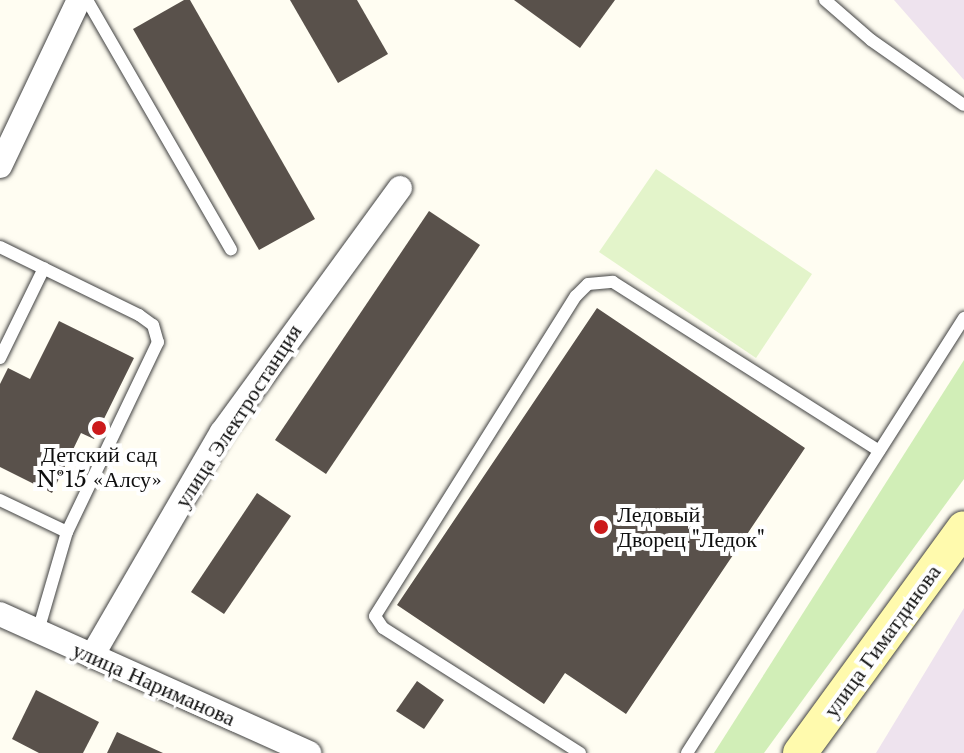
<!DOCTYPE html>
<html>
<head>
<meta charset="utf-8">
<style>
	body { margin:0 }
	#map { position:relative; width:964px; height:753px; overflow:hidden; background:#fffdf2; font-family:"Libre Baskerville",serif }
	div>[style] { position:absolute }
	.industrial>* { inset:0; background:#eee3ee }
	.green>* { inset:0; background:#d1eeb7 }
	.pitch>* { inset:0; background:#e3f4ca }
	.building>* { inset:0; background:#59514b }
	.roads { filter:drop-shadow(0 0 2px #424242) drop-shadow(0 0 2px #424242) }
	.lane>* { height:12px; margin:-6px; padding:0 6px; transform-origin:6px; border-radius:6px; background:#fff }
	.street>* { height:24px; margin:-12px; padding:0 12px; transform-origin:12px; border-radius:12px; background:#fff }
	.secondary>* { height:34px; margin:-17px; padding:0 17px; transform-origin:17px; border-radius:17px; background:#fffaad }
	.dots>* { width:22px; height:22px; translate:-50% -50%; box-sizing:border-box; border:4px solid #fff; border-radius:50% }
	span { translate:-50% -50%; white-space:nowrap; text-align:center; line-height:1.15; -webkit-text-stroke:8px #fff; paint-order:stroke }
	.street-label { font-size:22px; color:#0f0f0f }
	.poi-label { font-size:22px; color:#0f0f0f }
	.left { translate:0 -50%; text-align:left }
</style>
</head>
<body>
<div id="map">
	<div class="industrial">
		<div style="clip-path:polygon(894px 0,964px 0,964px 80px)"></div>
		<div style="clip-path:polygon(964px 608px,964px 753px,876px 753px)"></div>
	</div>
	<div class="green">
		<div style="clip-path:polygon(964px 360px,964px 479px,764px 753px,714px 753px)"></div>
	</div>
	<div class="pitch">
		<div style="clip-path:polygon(656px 169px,812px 274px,756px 358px,599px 252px)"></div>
	</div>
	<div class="building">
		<div style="clip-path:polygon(184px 0,190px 0,315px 219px,259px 250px,133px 29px)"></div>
		<div style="clip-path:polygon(290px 0,357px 0,388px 54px,338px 83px)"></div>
		<div style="clip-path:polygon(514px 0,615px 0,580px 48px)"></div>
		<div style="clip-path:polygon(429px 211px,480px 245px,326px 474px,275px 440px)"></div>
		<div style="clip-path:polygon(597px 308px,805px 448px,626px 714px,565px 673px,544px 704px,397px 605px)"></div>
		<div style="clip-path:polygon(59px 321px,134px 358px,94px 439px,81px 433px,52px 493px,0 467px,0 384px,8px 368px,30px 379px)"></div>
		<div style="clip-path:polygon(257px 493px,291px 516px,224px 614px,191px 592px)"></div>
		<div style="clip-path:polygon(417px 681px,444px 700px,424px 729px,396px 711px)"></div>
		<div style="clip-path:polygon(36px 690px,99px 722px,83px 753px,39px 753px,12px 739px)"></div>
		<div style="clip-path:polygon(117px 732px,163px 753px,107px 753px)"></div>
	</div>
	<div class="roads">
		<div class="lane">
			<div style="left:87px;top:0;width:288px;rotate:60deg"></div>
			<div style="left:825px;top:0;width:61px;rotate:41deg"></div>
			<div style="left:871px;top:40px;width:113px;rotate:35deg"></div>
			<div style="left:0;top:247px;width:155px;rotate:26.1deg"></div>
			<div style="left:139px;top:315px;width:17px;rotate:36deg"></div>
			<div style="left:153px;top:325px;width:18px;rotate:74deg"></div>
			<div style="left:158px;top:342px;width:211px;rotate:115.6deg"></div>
			<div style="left:67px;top:532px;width:74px;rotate:-154.5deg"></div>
			<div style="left:0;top:358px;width:100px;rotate:-63.9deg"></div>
			<div style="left:38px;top:631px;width:103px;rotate:-73.7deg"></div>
			<div style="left:580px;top:753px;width:233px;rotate:-147.6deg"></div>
			<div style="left:383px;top:628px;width:14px;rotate:-124deg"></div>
			<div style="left:375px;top:616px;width:378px;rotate:-57.9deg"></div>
			<div style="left:576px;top:296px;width:17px;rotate:-45deg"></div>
			<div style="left:588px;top:284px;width:25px;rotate:-5deg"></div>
			<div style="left:613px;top:282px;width:315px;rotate:32.4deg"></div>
			<div style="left:687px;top:753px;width:516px;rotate:-57.51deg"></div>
		</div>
		<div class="street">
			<div style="left:0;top:166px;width:184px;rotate:-64.6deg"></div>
			<div style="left:0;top:614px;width:339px;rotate:24.2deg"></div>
			<div style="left:92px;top:656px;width:259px;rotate:-59.9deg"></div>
			<div style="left:222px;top:432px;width:302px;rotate:-53.9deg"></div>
		</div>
		<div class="secondary">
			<div style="left:800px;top:753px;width:278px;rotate:-53.9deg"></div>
		</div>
	</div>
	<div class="dots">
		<div style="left:99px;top:428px;background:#cc1a1b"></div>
		<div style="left:601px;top:527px;background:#cc1a1b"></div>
	</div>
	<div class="street-label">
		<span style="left:238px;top:416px;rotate:-57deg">улица Электростанция</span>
		<span style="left:882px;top:641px;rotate:-54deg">улица Гиматдинова</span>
		<span style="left:154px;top:684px;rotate:24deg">улица Нариманова</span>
	</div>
	<div class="poi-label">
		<span style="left:99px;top:467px">Детский сад<br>№15 «Алсу»</span>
		<span class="left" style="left:617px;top:527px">Ледовый<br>Дворец "Ледок"</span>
	</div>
</div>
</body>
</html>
